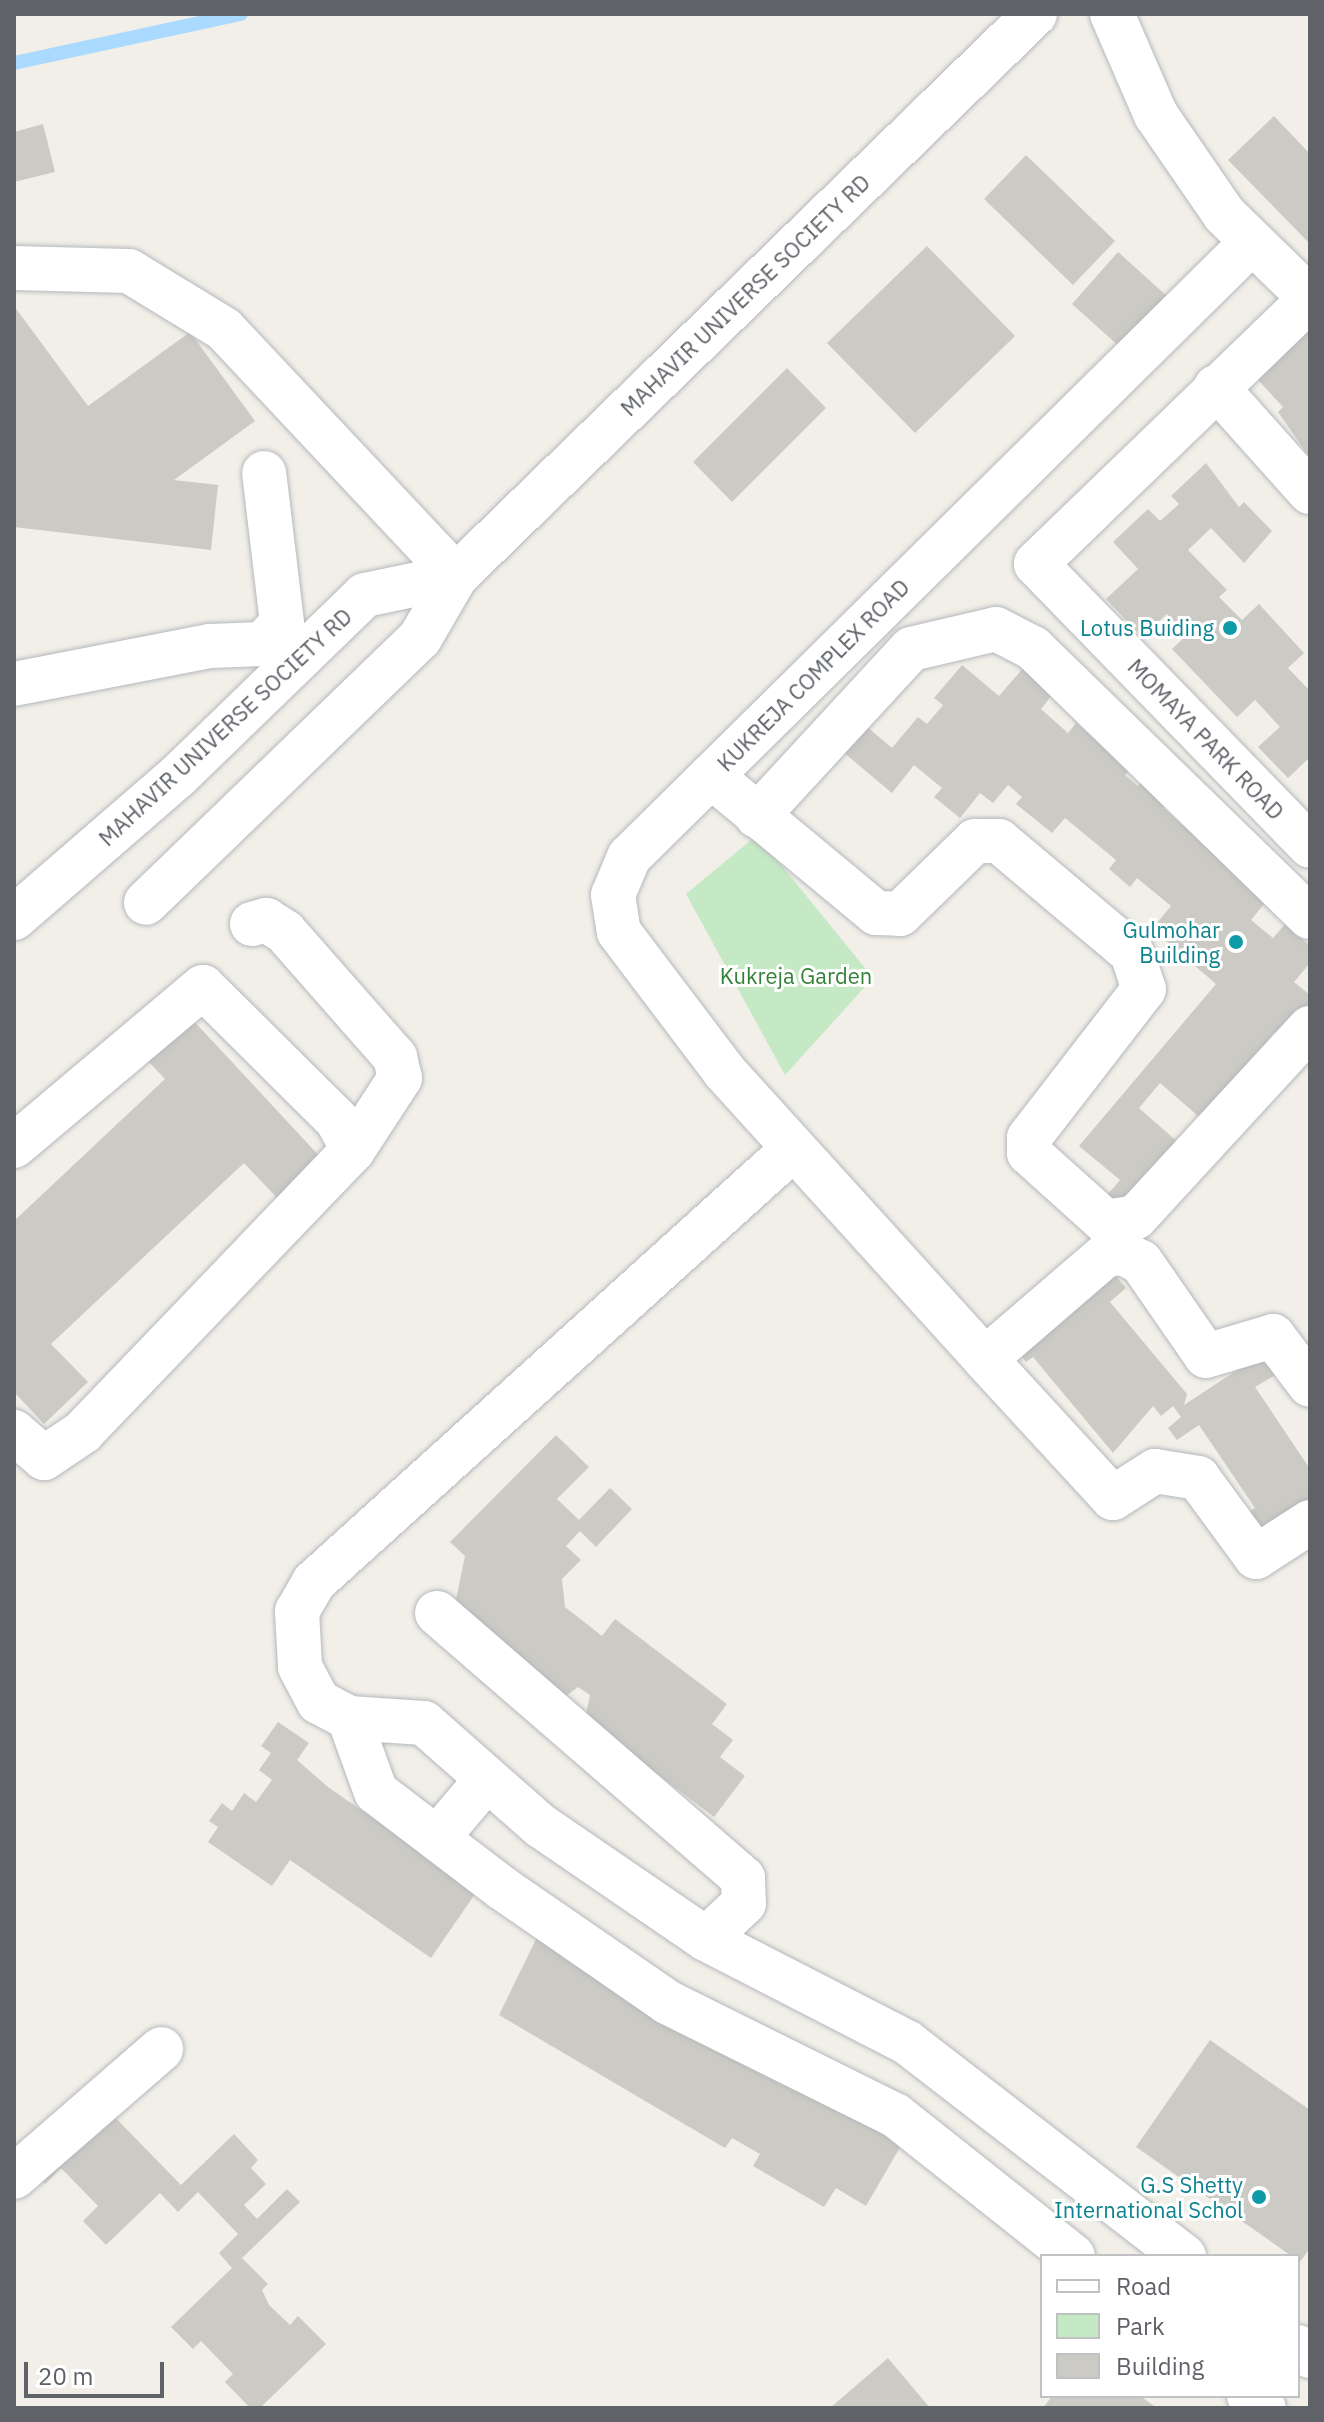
<!DOCTYPE html>
<html>
<head>
<meta charset="utf-8">
<style>
	body { margin:0 }
	#map { position:relative; width:1324px; height:2422px; overflow:hidden; background:#f1efe8; font-family:"IBM Plex Sans",sans-serif }
	div>[style] { position:absolute }
	.green>* { inset:0; background:#c5e8c5 }
	.stream>* { height:14px; margin:-7px; padding:0 7px; transform-origin:7px; border-radius:7px; background:#aadaff }
	.building>* { inset:0; background:#cccac5 }
	.roads { filter:drop-shadow(0 0 2px #b5b8bc) drop-shadow(0 0 2px #b5b8bc) }
	.minor>* { height:44px; margin:-22px; padding:0 22px; transform-origin:22px; border-radius:22px; background:#fff }
	.dots>* { width:22px; height:22px; translate:-50% -50%; box-sizing:border-box; border:4px solid #fff; border-radius:50% }
	span { translate:-50% -50%; white-space:nowrap; text-align:center; line-height:1.15; -webkit-text-stroke:6px #fff; paint-order:stroke }
	.street-label { font-size:22px; color:#5f6368 }
	.culture-label { font-size:22px; color:#0d838f }
	.right { translate:-100% -50%; text-align:right }
	.park-label { font-size:22px; color:#348238 }
	.frame { position:absolute; inset:0; border:16px solid #5f6368; pointer-events:none }
	.legend { position:absolute; left:1040px; top:2254px; width:260px; height:144px; box-sizing:border-box; background:#fff; border:2px solid #bfc1c3; margin:0; padding:10px 14px; list-style:none; font-size:24px; color:#5f6368 }
	.legend li { display:flex; align-items:center; gap:16px; height:40px }
	.legend b { width:40px; border:2px solid #bfc1c3 }
	.scale { position:absolute; left:24px; top:2362px; width:140px; height:36px; box-sizing:border-box; border:4px solid #5f6368; border-top:0; padding-left:10px; font-size:24px; line-height:28px; white-space:nowrap; color:#5f6368; -webkit-text-stroke:6px #fff; paint-order:stroke }
</style>
</head>
<body>
<div id="map">
	<div class="green">
		<div style="clip-path:polygon(757px 835px,873px 978px,785px 1075px,686px 894px)"></div>
	</div>
	<div class="stream">
		<div style="left:14px;top:63px;width:232px;rotate:-12.2deg"></div>
	</div>
	<div class="building">
		<div style="clip-path:polygon(1274px 116px,1310px 154px,1310px 244px,1228px 160px)"></div>
		<div style="clip-path:polygon(43px 124px,55px 172px,14px 182px,14px 132px)"></div>
		<div style="clip-path:polygon(1026px 155px,1115px 241px,1073px 285px,984px 199px)"></div>
		<div style="clip-path:polygon(927px 246px,1015px 336px,915px 433px,827px 343px)"></div>
		<div style="clip-path:polygon(1118px 252px,1168px 297px,1122px 349px,1072px 304px)"></div>
		<div style="clip-path:polygon(14px 306px,88px 406px,190px 332px,255px 421px,174px 480px,218px 485px,211px 550px,14px 527px)"></div>
		<div style="clip-path:polygon(1310px 329px,1310px 458px,1278px 412px,1283px 407px,1247px 368px)"></div>
		<div style="clip-path:polygon(787px 368px,826px 408px,732px 502px,693px 462px)"></div>
		<div style="clip-path:polygon(1206px 463px,1239px 507px,1244px 502px,1272px 531px,1244px 563px,1211px 528px,1188px 550px,1227px 590px,1219px 597px,1242px 620px,1259px 604px,1304px 653px,1288px 668px,1310px 691px,1310px 757px,1288px 778px,1258px 747px,1280px 727px,1255px 700px,1237px 717px,1172px 649px,1187px 635px,1167px 614px,1142px 637px,1106px 599px,1138px 569px,1113px 542px,1148px 509px,1160px 521px,1179px 504px,1171px 496px)"></div>
		<div style="clip-path:polygon(962px 665px,999px 696px,1025px 666px,1055px 691px,1041px 709px,1068px 733px,1076px 723px,1130px 769px,1125px 775px,1138px 786px,1143px 780px,1168px 802px,1163px 808px,1172px 816px,1269px 898px,1251px 920px,1273px 938px,1285px 924px,1310px 946px,1310px 963px,1294px 982px,1310px 995px,1310px 1021px,1289px 1046px,1274px 1032px,1212px 1128px,1160px 1083px,1139px 1108px,1180px 1144px,1119px 1217px,1101px 1202px,1120px 1180px,1079px 1146px,1216px 984px,1152px 929px,1171px 906px,1137px 878px,1130px 887px,1109px 869px,1116px 860px,1065px 818px,1052px 833px,1016px 804px,1022px 797px,1008px 785px,993px 803px,980px 793px,960px 818px,934px 797px,942px 788px,914px 765px,892px 793px,836px 746px,859px 720px,892px 748px,918px 717px,927px 724px,943px 705px,934px 698px)"></div>
		<div style="clip-path:polygon(192px 1019px,324px 1161px,281px 1202px,244px 1163px,51px 1344px,88px 1382px,44px 1424px,14px 1392px,14px 1221px,165px 1079px,148px 1061px)"></div>
		<div style="clip-path:polygon(1107px 1266px,1126px 1288px,1110px 1302px,1187px 1394px,1184px 1405px,1260px 1355px,1277px 1374px,1255px 1387px,1310px 1469px,1310px 1508px,1257px 1545px,1239px 1518px,1255px 1508px,1199px 1425px,1177px 1440px,1168px 1428px,1181px 1417px,1173px 1406px,1161px 1416px,1153px 1406px,1113px 1453px,1033px 1357px,1026px 1362px,1013px 1345px)"></div>
		<div style="clip-path:polygon(556px 1435px,589px 1467px,557px 1499px,579px 1520px,610px 1488px,632px 1509px,596px 1547px,580px 1531px,566px 1546px,581px 1560px,562px 1579px,565px 1607px,602px 1636px,615px 1619px,727px 1704px,712px 1724px,733px 1740px,720px 1757px,745px 1776px,714px 1817px,585px 1719px,590px 1695px,578px 1687px,554px 1705px,452px 1619px,465px 1556px,450px 1542px)"></div>
		<div style="clip-path:polygon(278px 1722px,309px 1743px,297px 1760px,328px 1787px,477px 1891px,431px 1958px,290px 1860px,272px 1886px,208px 1842px,218px 1827px,209px 1821px,222px 1803px,232px 1811px,244px 1793px,256px 1802px,272px 1780px,259px 1770px,271px 1753px,261px 1746px)"></div>
		<div style="clip-path:polygon(541px 1929px,902px 2144px,866px 2206px,836px 2188px,824px 2207px,753px 2166px,760px 2154px,732px 2138px,725px 2148px,499px 2015px)"></div>
		<div style="clip-path:polygon(1210px 2040px,1310px 2110px,1310px 2248px,1300px 2262px,1136px 2147px)"></div>
		<div style="clip-path:polygon(100px 2102px,181px 2185px,234px 2134px,258px 2160px,251px 2168px,266px 2184px,244px 2205px,257px 2219px,287px 2189px,300px 2202px,242px 2258px,268px 2284px,262px 2290px,269px 2305px,290px 2325px,298px 2316px,326px 2344px,260px 2408px,250px 2408px,225px 2382px,233px 2374px,201px 2341px,193px 2349px,171px 2327px,232px 2268px,219px 2253px,238px 2234px,198px 2192px,178px 2212px,160px 2193px,106px 2245px,83px 2221px,98px 2206px,61px 2168px,45px 2184px,31px 2169px)"></div>
		<div style="clip-path:polygon(888px 2358px,930px 2408px,830px 2408px)"></div>
		<div style="clip-path:polygon(1052px 2396px,1140px 2396px,1157px 2408px,1043px 2408px)"></div>
	</div>
	<div class="roads">
		<div class="minor">
			<div style="left:1112px;top:14px;width:110px;rotate:66.5deg"></div>
			<div style="left:1156px;top:115px;width:120px;rotate:55.5deg"></div>
			<div style="left:1224px;top:214px;width:120px;rotate:44.3deg"></div>
			<div style="left:1252px;top:242px;width:875px;rotate:135.37deg"></div>
			<div style="left:629px;top:857px;width:41px;rotate:112.8deg"></div>
			<div style="left:613px;top:895px;width:37px;rotate:81deg"></div>
			<div style="left:619px;top:932px;width:174px;rotate:52.9deg"></div>
			<div style="left:724px;top:1071px;width:389px;rotate:47.8deg"></div>
			<div style="left:985px;top:1359px;width:160px;rotate:-40.7deg"></div>
			<div style="left:1106px;top:1255px;width:17px;rotate:-7deg"></div>
			<div style="left:1123px;top:1253px;width:20px;rotate:27deg"></div>
			<div style="left:1141px;top:1262px;width:114px;rotate:55.3deg"></div>
			<div style="left:1206px;top:1356px;width:70px;rotate:-16.6deg"></div>
			<div style="left:1273px;top:1336px;width:61px;rotate:52.9deg"></div>
			<div style="left:14px;top:268px;width:115px;rotate:1.5deg"></div>
			<div style="left:129px;top:271px;width:111px;rotate:31.4deg"></div>
			<div style="left:224px;top:329px;width:339px;rotate:46.8deg"></div>
			<div style="left:456px;top:576px;width:72px;rotate:120.1deg"></div>
			<div style="left:420px;top:638px;width:381px;rotate:136deg"></div>
			<div style="left:1310px;top:299px;width:381px;rotate:136deg"></div>
			<div style="left:1036px;top:564px;width:393px;rotate:45.8deg"></div>
			<div style="left:1216px;top:387px;width:141px;rotate:48.2deg"></div>
			<div style="left:14px;top:684px;width:200px;rotate:-11deg"></div>
			<div style="left:210px;top:646px;width:53px;rotate:-2.2deg"></div>
			<div style="left:263px;top:644px;width:28px;rotate:-48deg"></div>
			<div style="left:282px;top:623px;width:151px;rotate:-96.8deg"></div>
			<div style="left:711px;top:776px;width:214px;rotate:39.7deg"></div>
			<div style="left:876px;top:913px;width:24px;rotate:2deg"></div>
			<div style="left:900px;top:914px;width:105px;rotate:-44.2deg"></div>
			<div style="left:975px;top:841px;width:24px"></div>
			<div style="left:999px;top:841px;width:174px;rotate:40.1deg"></div>
			<div style="left:1132px;top:953px;width:38px;rotate:72deg"></div>
			<div style="left:1144px;top:989px;width:188px;rotate:127.7deg"></div>
			<div style="left:1029px;top:1138px;width:15px;rotate:90deg"></div>
			<div style="left:1029px;top:1153px;width:103px;rotate:41.9deg"></div>
			<div style="left:1106px;top:1222px;width:30px;rotate:-9deg"></div>
			<div style="left:1136px;top:1217px;width:257px;rotate:-47.4deg"></div>
			<div style="left:757px;top:816px;width:227px;rotate:-47.3deg"></div>
			<div style="left:911px;top:649px;width:87px;rotate:-13.2deg"></div>
			<div style="left:996px;top:629px;width:42px;rotate:27.2deg"></div>
			<div style="left:1033px;top:648px;width:386px;rotate:44.2deg"></div>
			<div style="left:14px;top:918px;width:217px;rotate:-40.9deg"></div>
			<div style="left:178px;top:776px;width:260px;rotate:-44.1deg"></div>
			<div style="left:365px;top:595px;width:93px;rotate:-11.8deg"></div>
			<div style="left:456px;top:576px;width:807px;rotate:-44.15deg"></div>
			<div style="left:252px;top:924px;width:15px;rotate:-16deg"></div>
			<div style="left:266px;top:920px;width:22px;rotate:32deg"></div>
			<div style="left:285px;top:932px;width:167px;rotate:48.7deg"></div>
			<div style="left:395px;top:1057px;width:22px;rotate:77deg"></div>
			<div style="left:400px;top:1078px;width:86px;rotate:123.1deg"></div>
			<div style="left:14px;top:1146px;width:247px;rotate:-40.1deg"></div>
			<div style="left:203px;top:987px;width:189px;rotate:44.8deg"></div>
			<div style="left:337px;top:1120px;width:34px;rotate:62deg"></div>
			<div style="left:353px;top:1150px;width:390px;rotate:133.8deg"></div>
			<div style="left:83px;top:1432px;width:47px;rotate:146.3deg"></div>
			<div style="left:44px;top:1458px;width:40px;rotate:-139deg"></div>
			<div style="left:793px;top:1149px;width:646px;rotate:137.89deg"></div>
			<div style="left:314px;top:1582px;width:34px;rotate:120deg"></div>
			<div style="left:297px;top:1611px;width:56px;rotate:86.9deg"></div>
			<div style="left:300px;top:1667px;width:40px;rotate:62deg"></div>
			<div style="left:319px;top:1702px;width:34px;rotate:28deg"></div>
			<div style="left:349px;top:1718px;width:75px;rotate:3.8deg"></div>
			<div style="left:424px;top:1723px;width:156px;rotate:41.4deg"></div>
			<div style="left:541px;top:1826px;width:200px;rotate:34.4deg"></div>
			<div style="left:706px;top:1939px;width:227px;rotate:27.2deg"></div>
			<div style="left:908px;top:2043px;width:349px;rotate:37.7deg"></div>
			<div style="left:985px;top:1359px;width:189px;rotate:47.4deg"></div>
			<div style="left:1113px;top:1498px;width:50px;rotate:-32.7deg"></div>
			<div style="left:1155px;top:1471px;width:44px;rotate:9.2deg"></div>
			<div style="left:1198px;top:1478px;width:98px;rotate:53.7deg"></div>
			<div style="left:1256px;top:1557px;width:64px;rotate:-32.9deg"></div>
			<div style="left:437px;top:1613px;width:405px;rotate:40.9deg"></div>
			<div style="left:743px;top:1878px;width:25px;rotate:88deg"></div>
			<div style="left:744px;top:1903px;width:52px;rotate:136.5deg"></div>
			<div style="left:349px;top:1718px;width:79px;rotate:70deg"></div>
			<div style="left:376px;top:1792px;width:158px;rotate:37.3deg"></div>
			<div style="left:502px;top:1888px;width:201px;rotate:34.6deg"></div>
			<div style="left:667px;top:2002px;width:254px;rotate:26.4deg"></div>
			<div style="left:895px;top:2115px;width:227px;rotate:38.4deg"></div>
			<div style="left:437px;top:1838px;width:77px;rotate:-49.7deg"></div>
			<div style="left:14px;top:2177px;width:195px;rotate:-41deg"></div>
			<div style="left:1298px;top:2347px;width:15px;rotate:37deg"></div>
			<div style="left:1249px;top:2396px;width:19px;rotate:39deg"></div>
		</div>
	</div>
	<div class="dots">
		<div style="left:1230px;top:628px;background:#0f9aa8"></div>
		<div style="left:1236px;top:942px;background:#0f9aa8"></div>
		<div style="left:1259px;top:2197px;background:#0f9aa8"></div>
	</div>
	<div class="street-label">
		<span style="left:745px;top:295px;rotate:-44deg">MAHAVIR UNIVERSE SOCIETY RD</span>
		<span style="left:813px;top:675px;rotate:-45deg">KUKREJA COMPLEX ROAD</span>
		<span style="left:225px;top:727px;rotate:-43deg">MAHAVIR UNIVERSE SOCIETY RD</span>
		<span style="left:1206px;top:739px;rotate:46deg">MOMAYA PARK ROAD</span>
	</div>
	<div class="culture-label">
		<span class="right" style="left:1214px;top:628px">Lotus Buiding</span>
		<span class="right" style="left:1220px;top:942px">Gulmohar<br>Building</span>
		<span class="right" style="left:1243px;top:2197px">G.S Shetty<br>International Schol</span>
	</div>
	<div class="park-label">
		<span style="left:796px;top:976px">Kukreja Garden</span>
	</div>
	<div class="frame"></div>
	<ul class="legend">
	<li><b style="height:10px;background:#fff"></b>Road</li>
	<li><b style="height:22px;background:#c5e8c5"></b>Park</li>
	<li><b style="height:22px;background:#cccac5"></b>Building</li>
	</ul>
	<div class="scale">20 m</div>
</div>
</body>
</html>
